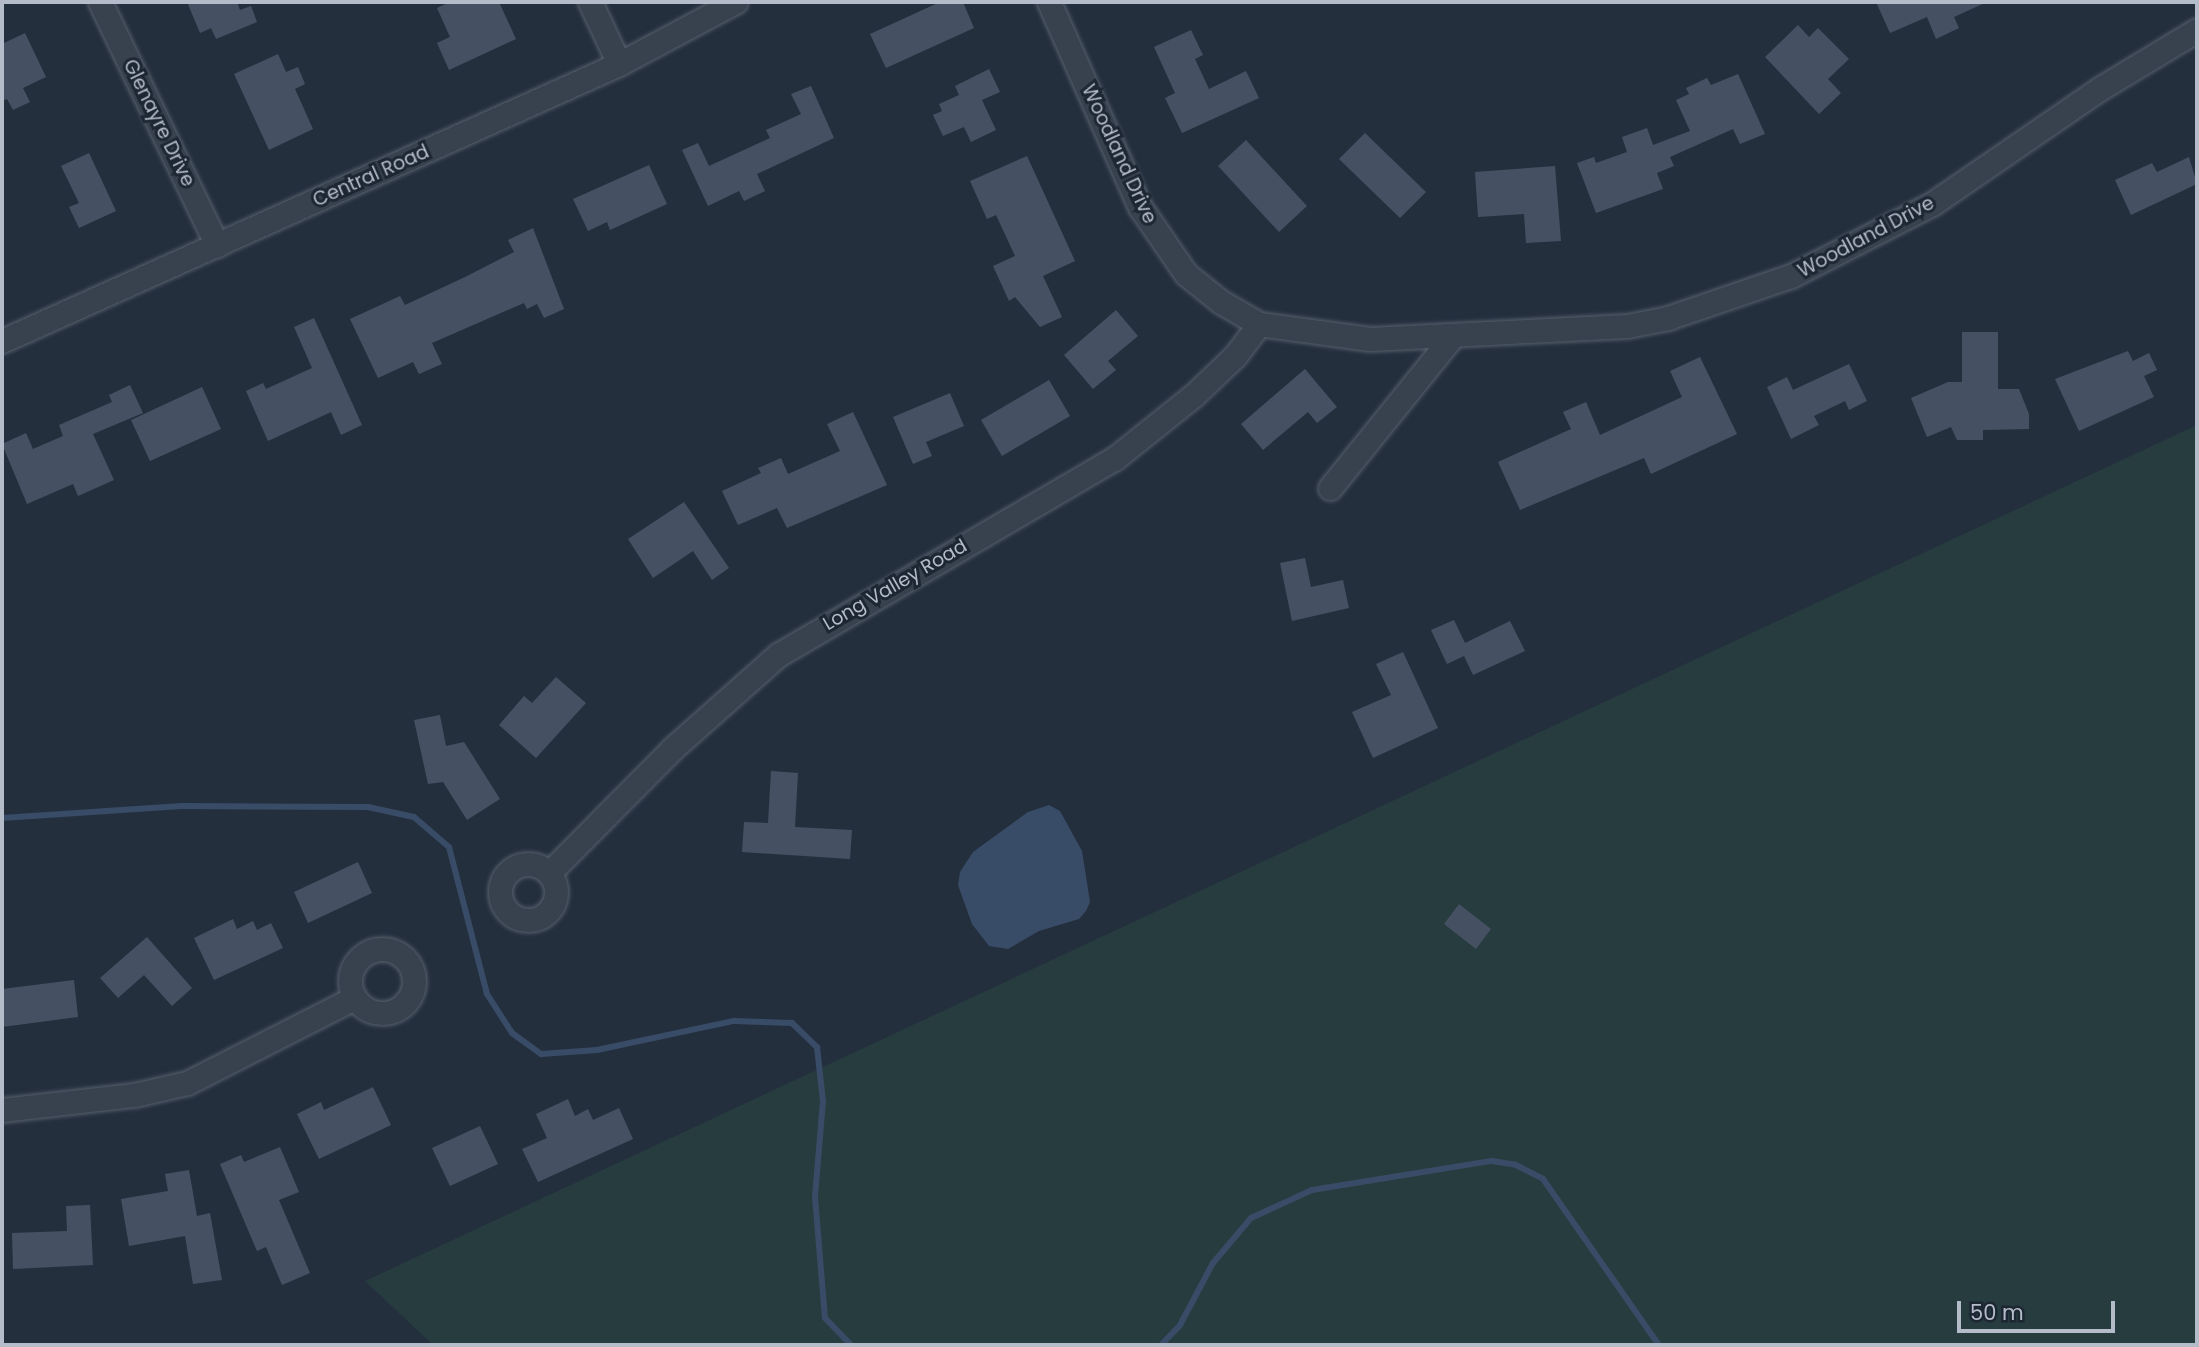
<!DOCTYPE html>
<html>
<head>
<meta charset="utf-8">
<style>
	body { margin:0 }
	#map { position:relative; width:2199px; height:1347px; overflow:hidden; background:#242f3e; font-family:Poppins,sans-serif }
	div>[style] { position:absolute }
	.green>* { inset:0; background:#263c3f }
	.water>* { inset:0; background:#394c67 }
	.stream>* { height:6px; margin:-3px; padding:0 3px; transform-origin:3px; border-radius:3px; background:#394c67 }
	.building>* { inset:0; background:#455162 }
	.roads { filter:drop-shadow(0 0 2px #565f6c) drop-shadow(0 0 2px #565f6c) }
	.minor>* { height:23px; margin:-11.5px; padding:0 11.5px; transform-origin:11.5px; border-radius:11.5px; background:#38414e }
	.minor>.ring { margin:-11.5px; padding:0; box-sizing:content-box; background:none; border:23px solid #38414e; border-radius:50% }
	span { translate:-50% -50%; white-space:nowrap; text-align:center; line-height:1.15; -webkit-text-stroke:6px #1d2633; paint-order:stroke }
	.street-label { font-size:19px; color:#b4bcc9 }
	.frame { position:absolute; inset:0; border:4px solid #b4bcc9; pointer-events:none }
	.scale { position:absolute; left:1957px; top:1301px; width:158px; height:32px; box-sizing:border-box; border:4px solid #b4bcc9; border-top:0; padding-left:9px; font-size:21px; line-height:24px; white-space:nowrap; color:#b4bcc9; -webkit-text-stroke:5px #1d2633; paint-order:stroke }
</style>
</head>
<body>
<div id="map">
	<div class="green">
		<div style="clip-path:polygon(2197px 425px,2197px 1345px,433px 1345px,365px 1281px)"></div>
	</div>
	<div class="water">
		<div style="clip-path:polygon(1049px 805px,1060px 811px,1082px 851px,1090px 902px,1086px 911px,1079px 919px,1039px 931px,1008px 949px,989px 946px,972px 924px,958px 885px,960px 872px,973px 852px,1028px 812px)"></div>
	</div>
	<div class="stream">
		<div style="left:2px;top:818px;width:180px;rotate:-3.8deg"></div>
		<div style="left:182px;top:806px;width:186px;rotate:0.3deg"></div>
		<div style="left:368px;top:807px;width:47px;rotate:12.3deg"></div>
		<div style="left:414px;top:817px;width:46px;rotate:40.6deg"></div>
		<div style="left:449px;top:847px;width:152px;rotate:75.5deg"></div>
		<div style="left:487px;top:994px;width:46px;rotate:57.3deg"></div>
		<div style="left:512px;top:1033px;width:36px;rotate:36deg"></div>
		<div style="left:541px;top:1054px;width:56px;rotate:-4.1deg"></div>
		<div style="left:597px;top:1050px;width:140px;rotate:-12deg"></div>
		<div style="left:734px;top:1021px;width:58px;rotate:2deg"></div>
		<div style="left:792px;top:1023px;width:35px;rotate:44deg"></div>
		<div style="left:817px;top:1047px;width:54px;rotate:83.7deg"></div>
		<div style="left:823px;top:1101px;width:96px;rotate:94.8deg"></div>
		<div style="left:815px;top:1197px;width:121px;rotate:85.3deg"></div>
		<div style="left:825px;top:1318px;width:37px;rotate:46deg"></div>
		<div style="left:1161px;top:1345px;width:28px;rotate:-46deg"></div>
		<div style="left:1180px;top:1325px;width:70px;rotate:-62deg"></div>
		<div style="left:1213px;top:1263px;width:59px;rotate:-49.8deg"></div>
		<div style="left:1251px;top:1218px;width:67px;rotate:-24.7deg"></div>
		<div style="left:1312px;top:1190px;width:182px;rotate:-9.2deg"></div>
		<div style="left:1492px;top:1161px;width:24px;rotate:9deg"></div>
		<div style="left:1516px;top:1165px;width:30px;rotate:27deg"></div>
		<div style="left:1543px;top:1179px;width:203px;rotate:55.1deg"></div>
	</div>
	<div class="building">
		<div style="clip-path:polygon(187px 2px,237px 2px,240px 10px,251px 6px,257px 22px,216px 39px,211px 28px,200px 33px)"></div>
		<div style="clip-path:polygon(450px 2px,499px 2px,516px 39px,449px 70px,437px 43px,450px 37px,437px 8px)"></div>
		<div style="clip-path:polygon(940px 2px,963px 2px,974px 28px,886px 68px,870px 34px)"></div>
		<div style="clip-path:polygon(1876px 2px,1987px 2px,1954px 17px,1959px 28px,1936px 39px,1927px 17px,1890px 33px)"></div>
		<div style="clip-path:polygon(1798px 25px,1809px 37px,1818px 28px,1849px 59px,1828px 79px,1841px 93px,1819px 114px,1765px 57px)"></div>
		<div style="clip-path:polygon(1191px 30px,1203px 55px,1195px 59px,1209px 89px,1246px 71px,1259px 98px,1182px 133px,1165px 98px,1175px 93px,1154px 47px)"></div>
		<div style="clip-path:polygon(25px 33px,46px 77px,23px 88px,30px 102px,13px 110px,7px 99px,2px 101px,2px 44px)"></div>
		<div style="clip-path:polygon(278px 54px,286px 72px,298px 67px,305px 84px,295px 89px,313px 129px,269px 150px,234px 74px)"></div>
		<div style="clip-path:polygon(989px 69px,1000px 92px,982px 100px,996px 130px,971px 142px,964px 127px,943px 136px,933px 115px,942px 111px,939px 104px,959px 95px,955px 86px)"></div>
		<div style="clip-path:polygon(1738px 74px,1765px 134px,1740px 144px,1733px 129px,1670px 157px,1674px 166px,1657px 173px,1663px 189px,1596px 213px,1577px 163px,1594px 157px,1596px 163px,1627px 152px,1622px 137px,1647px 128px,1653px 145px,1690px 131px,1676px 100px,1689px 94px,1686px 88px,1707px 78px,1711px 85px)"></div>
		<div style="clip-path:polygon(811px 86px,834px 138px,757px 174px,765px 191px,744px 201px,739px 191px,708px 206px,682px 150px,698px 143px,709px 166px,770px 138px,766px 130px,801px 114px,791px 94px)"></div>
		<div style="clip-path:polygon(1365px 133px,1426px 192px,1400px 218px,1339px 159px)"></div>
		<div style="clip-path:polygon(1246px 140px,1307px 206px,1279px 232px,1218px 166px)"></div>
		<div style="clip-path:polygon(89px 153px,116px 211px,79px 228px,69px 207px,79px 203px,61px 166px)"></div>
		<div style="clip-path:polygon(1027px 156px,1075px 261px,1043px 276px,1062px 317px,1040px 327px,1015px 297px,1009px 301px,993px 266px,1015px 256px,996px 215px,987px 219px,970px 181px)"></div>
		<div style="clip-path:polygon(2189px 157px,2197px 184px,2131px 215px,2115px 180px,2152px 163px,2157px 172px)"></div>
		<div style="clip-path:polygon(649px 165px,667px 204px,610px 230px,607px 222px,588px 231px,573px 199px)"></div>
		<div style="clip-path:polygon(1555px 166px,1561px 241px,1526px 243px,1524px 214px,1478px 217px,1475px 172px)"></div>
		<div style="clip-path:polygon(533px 228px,564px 309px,544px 318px,537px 304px,527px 309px,524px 303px,432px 343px,442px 364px,419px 374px,413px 362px,378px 378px,350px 319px,400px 296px,405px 305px,465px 277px,514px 252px,508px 240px)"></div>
		<div style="clip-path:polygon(1116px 310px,1138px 336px,1108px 361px,1116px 370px,1093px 389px,1064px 355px)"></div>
		<div style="clip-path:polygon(314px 318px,362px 425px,341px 435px,331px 412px,268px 441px,246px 391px,263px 383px,266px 389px,312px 368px,294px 327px)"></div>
		<div style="clip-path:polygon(1962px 332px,1998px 332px,1998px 389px,2019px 389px,2029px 414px,2029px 429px,1983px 430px,1983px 440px,1957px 440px,1951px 427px,1927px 437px,1911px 398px,1948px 382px,1962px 382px)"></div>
		<div style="clip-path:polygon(2128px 351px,2133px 361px,2149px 353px,2157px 370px,2144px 376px,2154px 397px,2079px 431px,2055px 379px)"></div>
		<div style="clip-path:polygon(1700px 357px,1737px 434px,1651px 474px,1644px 458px,1520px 510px,1498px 462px,1571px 429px,1563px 412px,1586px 402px,1600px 435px,1682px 397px,1670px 371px)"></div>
		<div style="clip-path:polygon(1849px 364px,1867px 401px,1849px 410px,1845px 401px,1814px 416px,1819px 425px,1791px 439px,1767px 387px,1787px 377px,1793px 390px)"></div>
		<div style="clip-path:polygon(1305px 369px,1337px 407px,1317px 423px,1308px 412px,1263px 450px,1241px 424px)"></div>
		<div style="clip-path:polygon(1049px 380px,1070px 416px,1002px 456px,981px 420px)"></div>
		<div style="clip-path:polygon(130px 385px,143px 413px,93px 434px,114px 480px,78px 496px,73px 484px,27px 504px,2px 444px,26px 433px,33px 449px,63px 436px,59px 425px,112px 402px,109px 395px)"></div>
		<div style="clip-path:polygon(202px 387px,221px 429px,150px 461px,131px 420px)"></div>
		<div style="clip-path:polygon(950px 393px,964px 426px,926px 442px,932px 456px,913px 464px,893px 417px)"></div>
		<div style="clip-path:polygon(853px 412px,887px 485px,787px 528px,777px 508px,738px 525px,722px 491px,761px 473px,758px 468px,781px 458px,788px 474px,840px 451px,827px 424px)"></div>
		<div style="clip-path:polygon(684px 502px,729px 568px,712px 580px,693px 551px,653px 578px,628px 539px)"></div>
		<div style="clip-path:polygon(1305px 558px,1311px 587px,1343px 580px,1349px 608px,1292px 621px,1280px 563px)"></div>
		<div style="clip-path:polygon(1454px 620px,1465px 643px,1510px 621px,1525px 651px,1473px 675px,1464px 656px,1447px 664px,1431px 630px)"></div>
		<div style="clip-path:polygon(1403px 652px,1438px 728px,1373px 758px,1352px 712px,1391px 695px,1376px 664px)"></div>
		<div style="clip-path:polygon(556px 677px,586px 703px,536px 758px,499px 725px,524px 696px,532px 703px)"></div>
		<div style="clip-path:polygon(440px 715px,446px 746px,464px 742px,500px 799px,467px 820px,443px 782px,428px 784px,414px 720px)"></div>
		<div style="clip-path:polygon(771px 771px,798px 773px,795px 827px,852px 830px,850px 859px,742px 852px,744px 822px,768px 823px)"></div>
		<div style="clip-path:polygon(358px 862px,372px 893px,308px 923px,294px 892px)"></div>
		<div style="clip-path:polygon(1459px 904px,1491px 929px,1476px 949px,1444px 924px)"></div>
		<div style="clip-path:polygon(233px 919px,237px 929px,253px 921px,257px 930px,271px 923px,283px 948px,214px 980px,194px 938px)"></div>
		<div style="clip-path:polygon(147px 937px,192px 988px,172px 1006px,144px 975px,118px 998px,100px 978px)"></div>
		<div style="clip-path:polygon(74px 980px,78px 1017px,2px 1027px,2px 989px)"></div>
		<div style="clip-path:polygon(373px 1087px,391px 1125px,319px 1159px,297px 1114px,321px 1102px,324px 1110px)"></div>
		<div style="clip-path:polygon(568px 1099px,575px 1116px,588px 1109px,593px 1120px,619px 1108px,633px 1139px,538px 1182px,522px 1149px,547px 1138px,536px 1114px)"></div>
		<div style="clip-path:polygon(480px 1126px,498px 1164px,450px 1186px,432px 1148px)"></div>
		<div style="clip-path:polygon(280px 1147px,299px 1192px,279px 1200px,310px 1273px,282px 1285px,266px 1247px,257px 1251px,220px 1164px,241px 1155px,244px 1162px)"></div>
		<div style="clip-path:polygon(189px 1170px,197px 1216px,210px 1213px,222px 1280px,193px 1284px,185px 1236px,129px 1246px,121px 1199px,168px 1191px,165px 1174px)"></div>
		<div style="clip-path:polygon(90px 1205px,93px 1265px,13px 1269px,12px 1233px,67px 1231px,66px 1206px)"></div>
	</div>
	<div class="roads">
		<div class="minor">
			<div style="left:100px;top:2px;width:270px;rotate:64.3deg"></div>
			<div style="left:590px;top:2px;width:68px;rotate:64.9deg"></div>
			<div style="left:1049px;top:2px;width:224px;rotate:66.1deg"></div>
			<div style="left:1140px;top:207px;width:81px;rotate:55.5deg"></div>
			<div style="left:1186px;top:274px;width:45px;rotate:38.7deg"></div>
			<div style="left:1221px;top:302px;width:44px;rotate:30.1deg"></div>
			<div style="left:1259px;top:324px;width:112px;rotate:7.7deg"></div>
			<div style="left:1370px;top:339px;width:257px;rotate:-2.9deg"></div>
			<div style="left:1627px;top:326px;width:42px;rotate:-11deg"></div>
			<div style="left:1668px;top:318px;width:130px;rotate:-18.9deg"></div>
			<div style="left:1791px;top:276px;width:158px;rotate:-27.1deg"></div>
			<div style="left:1932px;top:204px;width:205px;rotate:-34.5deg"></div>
			<div style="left:2101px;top:88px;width:112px;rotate:-31.1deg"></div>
			<div style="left:2px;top:341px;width:676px;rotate:-24.18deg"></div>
			<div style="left:619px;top:64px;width:132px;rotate:-28.1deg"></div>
			<div style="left:1330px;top:488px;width:193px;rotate:-51.1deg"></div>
			<div class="ring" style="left:500px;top:864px;width:33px;height:33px"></div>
			<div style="left:550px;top:872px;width:173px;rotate:-45.2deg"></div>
			<div style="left:672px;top:749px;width:142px;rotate:-41.6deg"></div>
			<div style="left:778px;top:655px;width:389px;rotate:-30.3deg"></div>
			<div style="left:1114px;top:459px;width:102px;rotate:-38.7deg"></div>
			<div style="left:1194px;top:395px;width:57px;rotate:-43.6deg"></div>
			<div style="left:1235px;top:356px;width:40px;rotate:-53deg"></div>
			<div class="ring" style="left:350px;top:949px;width:41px;height:41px"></div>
			<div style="left:2px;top:1110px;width:133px;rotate:-6.5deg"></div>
			<div style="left:134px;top:1095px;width:54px;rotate:-12.8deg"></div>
			<div style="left:187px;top:1083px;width:187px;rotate:-27deg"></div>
		</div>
	</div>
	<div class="street-label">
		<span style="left:159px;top:123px;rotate:64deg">Glenayre Drive</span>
		<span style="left:1119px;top:154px;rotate:65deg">Woodland Drive</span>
		<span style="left:371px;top:176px;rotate:-24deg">Central Road</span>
		<span style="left:1866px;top:237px;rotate:-28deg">Woodland Drive</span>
		<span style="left:895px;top:585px;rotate:-30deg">Long Valley Road</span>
	</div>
	<div class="frame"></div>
	<div class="scale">50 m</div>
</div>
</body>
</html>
